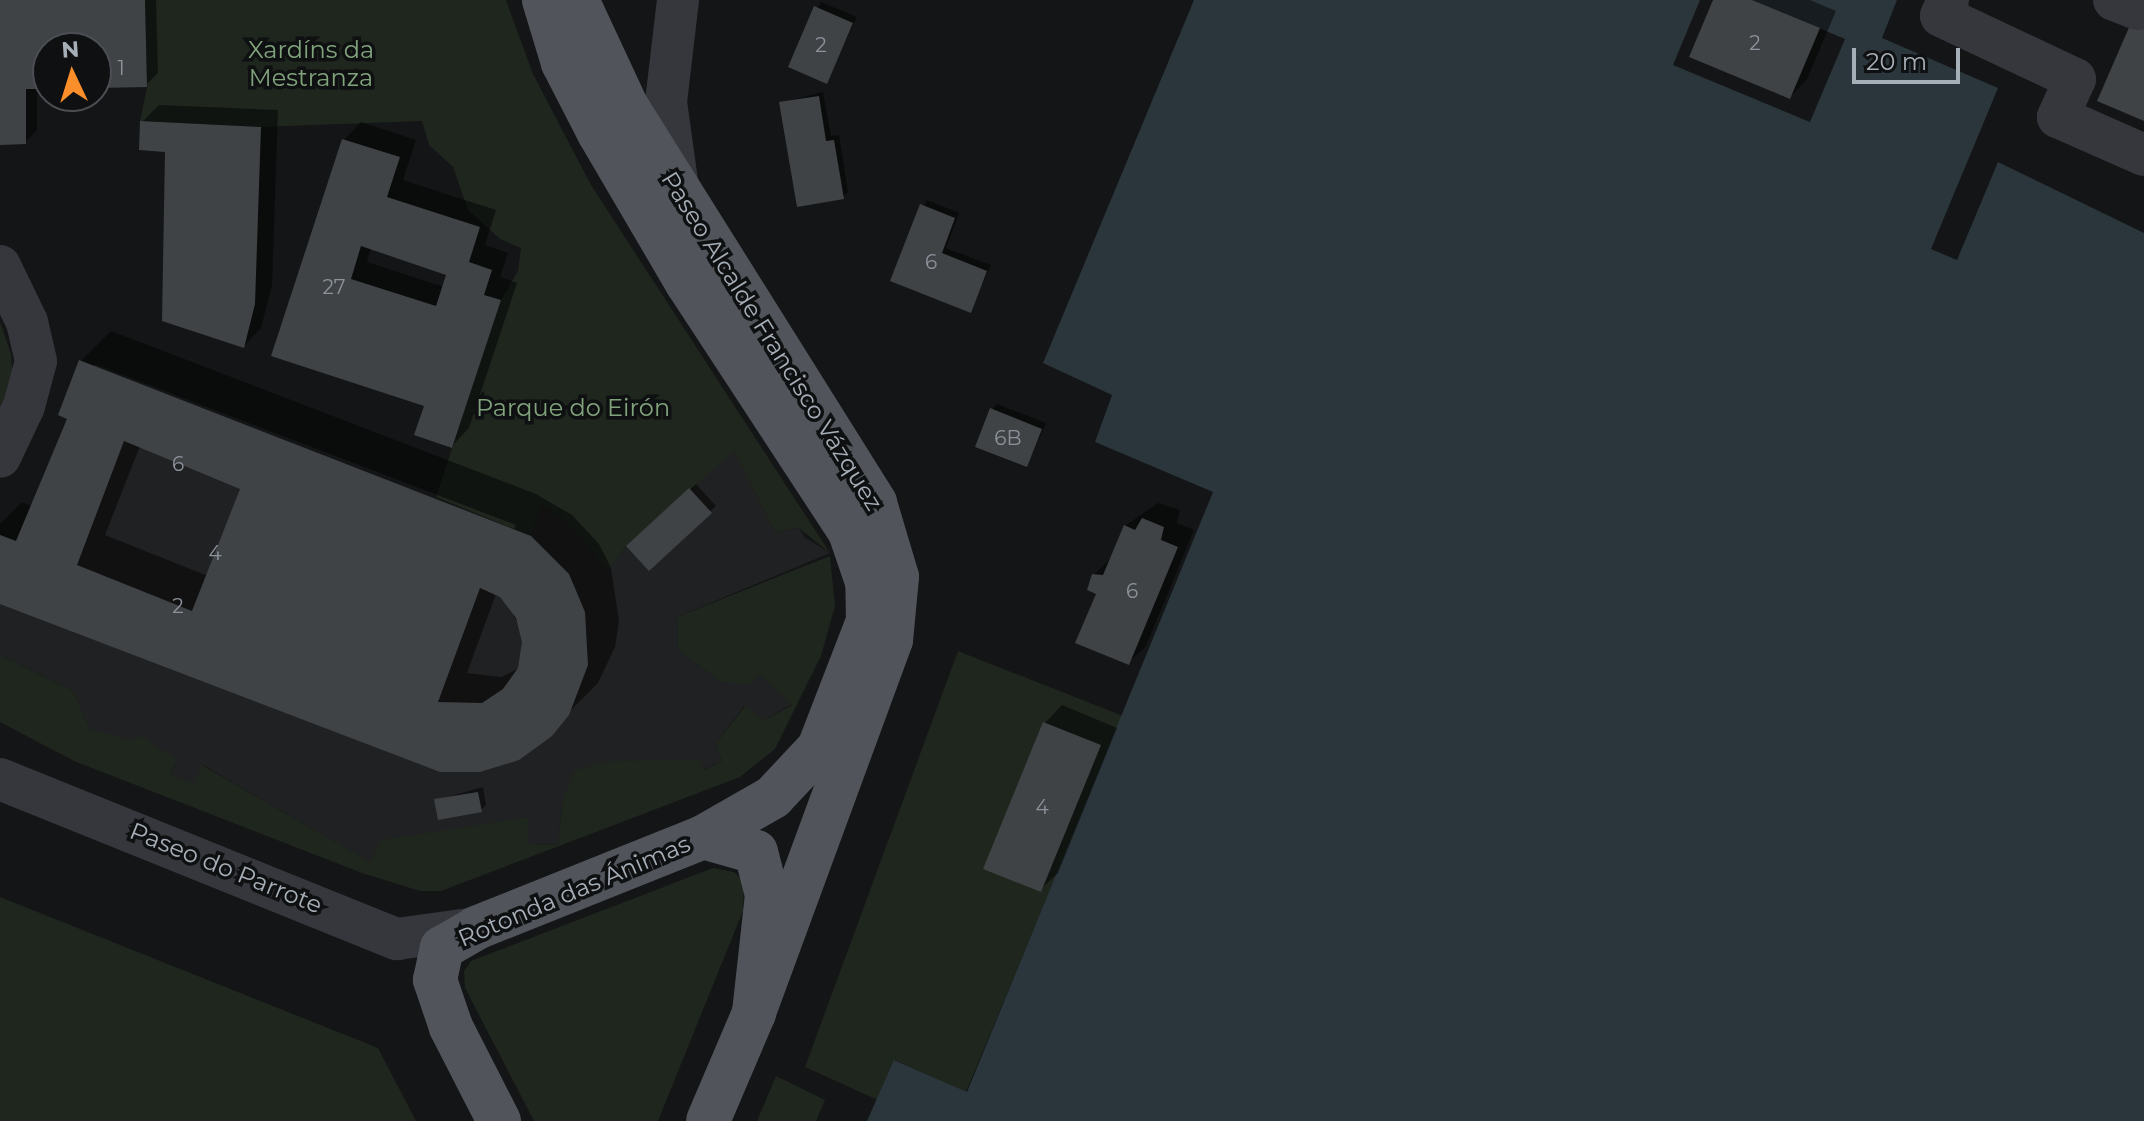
<!DOCTYPE html>
<html>
<head>
<meta charset="utf-8">
<style>
	body { margin:0 }
	#map { position:relative; width:2144px; height:1121px; overflow:hidden; background:#141516; font-family:Montserrat,sans-serif }
	div>[style] { position:absolute }
	.built>* { inset:0; background:#202123 }
	.green>* { inset:0; background:#1f261e }
	.water>* { inset:0; background:#2a363b }
	.shadow>* { inset:0; background:#0007 }
	.building>* { inset:0; background:#404346 }
	.minor>* { height:42px; margin:-21px; padding:0 21px; transform-origin:21px; border-radius:21px; background:#35373c }
	.major>* { height:44px; margin:-22px; padding:0 22px; transform-origin:22px; border-radius:22px; background:#51555b }
	span { translate:-50% -50%; white-space:nowrap; text-align:center; line-height:1.15; -webkit-text-stroke:7px #0f1011; paint-order:stroke }
	.number-label { font-size:20px; color:#8c939b }
	.number-label span { -webkit-text-stroke-width:0 }
	.park-label { font-size:24px; color:#80a37c }
	.street-label { font-size:24px; color:#a6aeb7 }
	.north { position:absolute; left:32px; top:32px; width:80px; height:80px; box-sizing:border-box; background:#0f1011; border:2px solid #4b4f53; border-radius:50%; rotate:356deg; font-size:22px; font-weight:700; line-height:32px; text-align:center; color:#a6aeb7 }
	.north::after { content:''; display:block; margin:auto; width:28px; height:36px; background:#f98e2a; clip-path:polygon(50% 0,100% 100%,50% 72%,0 100%) }
	.scale { position:absolute; left:1852px; top:48px; width:108px; height:36px; box-sizing:border-box; border:4px solid #a6aeb7; border-top:0; padding-left:10px; font-size:24px; line-height:28px; white-space:nowrap; color:#a6aeb7; -webkit-text-stroke:6px #0f1011; paint-order:stroke }
</style>
</head>
<body>
<div id="map">
	<div class="built">
		<div style="clip-path:polygon(79px 360px,531px 536px,542px 504px,574px 529px,608px 570px,626px 546px,734px 450px,775px 532px,799px 528px,804px 537px,830px 553px,677px 617px,678px 650px,721px 682px,759px 674px,792px 704px,764px 720px,744px 706px,716px 743px,722px 761px,703px 770px,563px 798px,558px 845px,528px 844px,528px 817px,371px 863px,203px 765px,194px 785px,170px 775px,177px 760px,90px 729px,73px 691px,0 655px,0 535px,16px 541px,67px 419px,58px 415px)"></div>
	</div>
	<div class="green">
		<div style="clip-path:polygon(145px 0,506px 0,533px 74px,591px 185px,830px 553px,799px 528px,775px 532px,734px 451px,626px 546px,608px 571px,574px 529px,542px 504px,531px 536px,436px 497px,501px 300px,518px 271px,521px 248px,500px 239px,468px 210px,453px 167px,429px 145px,422px 121px,261px 127px,140px 121px,147px 87px)"></div>
		<div style="clip-path:polygon(0 322px,11px 354px,13px 379px,0 415px)"></div>
		<div style="clip-path:polygon(830px 556px,835px 606px,821px 656px,775px 749px,740px 777px,441px 891px,420px 891px,362px 873px,74px 761px,0 722px,0 655px,73px 691px,90px 729px,130px 740px,141px 736px,177px 760px,170px 775px,194px 784px,202px 765px,370px 862px,381px 840px,529px 817px,528px 844px,558px 845px,563px 798px,575px 770px,611px 761px,700px 760px,704px 770px,722px 761px,716px 743px,745px 706px,764px 720px,792px 705px,759px 674px,751px 684px,721px 682px,678px 650px,677px 617px)"></div>
		<div style="clip-path:polygon(958px 651px,1123px 716px,966px 1092px,895px 1060px,878px 1100px,805px 1067px)"></div>
		<div style="clip-path:polygon(713px 868px,734px 872px,744px 881px,743px 911px,658px 1121px,534px 1121px,465px 988px,464px 971px,471px 961px)"></div>
		<div style="clip-path:polygon(0 897px,378px 1048px,416px 1121px,0 1121px)"></div>
		<div style="clip-path:polygon(776px 1076px,825px 1100px,816px 1121px,757px 1121px)"></div>
	</div>
	<div class="water">
		<div style="clip-path:polygon(1194px 0,1700px 0,1673px 65px,1810px 122px,1845px 39px,1752px 0,1897px 0,1882px 38px,1998px 88px,1931px 249px,1957px 260px,1998px 162px,2144px 233px,2144px 1121px,867px 1121px,894px 1060px,967px 1092px,1213px 492px,1095px 442px,1112px 395px,1043px 363px)"></div>
	</div>
	<div class="shadow">
		<div style="clip-path:polygon(0 0,156px 0,158px 73px,146px 85px,96px 86px,96px 48px,48px 48px,48px 87px,37px 87px,37px 130px,25px 142px,0 143px)"></div>
		<div style="clip-path:polygon(1716px 0,1810px 0,1836px 11px,1807px 79px,1790px 97px)"></div>
		<div style="clip-path:polygon(821px 2px,857px 17px,826px 82px,791px 66px)"></div>
		<div style="clip-path:polygon(823px 92px,831px 136px,839px 135px,848px 192px,843px 197px,781px 103px)"></div>
		<div style="clip-path:polygon(159px 105px,278px 110px,272px 285px,261px 328px,244px 346px,167px 150px,142px 122px)"></div>
		<div style="clip-path:polygon(evenodd,361px 122px,416px 140px,403px 180px,496px 210px,485px 245px,508px 253px,500px 277px,517px 283px,469px 428px,452px 446px,426px 404px,273px 354px,344px 140px,361px 122px,371px 248px,449px 273px,444px 287px,367px 262px,371px 248px)"></div>
		<div style="clip-path:polygon(927px 200px,959px 213px,946px 248px,991px 265px,970px 310px,892px 280px)"></div>
		<div style="clip-path:polygon(evenodd,111px 331px,536px 494px,572px 515px,599px 544px,611px 568px,619px 621px,615px 647px,598px 683px,530px 751px,480px 770px,427px 767px,0 602px,0 524px,22px 502px,32px 506px,69px 417px,81px 361px,111px 331px,94px 364px,516px 525px,514px 529px,94px 368px,94px 364px,111px 331px,140px 446px,242px 488px,208px 576px,105px 535px,140px 446px,111px 331px,496px 594px,506px 600px,524px 636px,520px 668px,501px 677px,467px 673px,496px 594px)"></div>
		<div style="clip-path:polygon(997px 404px,1046px 423px,1027px 465px,992px 410px)"></div>
		<div style="clip-path:polygon(696px 484px,716px 506px,650px 568px,629px 547px)"></div>
		<div style="clip-path:polygon(1158px 503px,1180px 510px,1177px 523px,1194px 530px,1146px 646px,1128px 663px,1094px 575px,1112px 557px,1125px 526px)"></div>
		<div style="clip-path:polygon(1062px 705px,1117px 728px,1058px 873px,1040px 890px,985px 868px,1045px 723px)"></div>
		<div style="clip-path:polygon(483px 787px,486px 805px,481px 810px,436px 800px)"></div>
	</div>
	<div class="building">
		<div style="clip-path:polygon(0 0,145px 0,147px 87px,96px 88px,96px 48px,48px 48px,48px 89px,26px 89px,26px 144px,0 145px)"></div>
		<div style="clip-path:polygon(1713px 0,1752px 0,1820px 28px,1790px 99px,1689px 57px)"></div>
		<div style="clip-path:polygon(2141px 0,2144px 0,2144px 121px,2097px 101px)"></div>
		<div style="clip-path:polygon(814px 6px,853px 23px,827px 84px,788px 67px)"></div>
		<div style="clip-path:polygon(819px 96px,826px 141px,834px 140px,844px 199px,797px 207px,779px 102px)"></div>
		<div style="clip-path:polygon(140px 121px,261px 127px,255px 304px,244px 348px,162px 321px,165px 152px,139px 150px)"></div>
		<div style="clip-path:polygon(evenodd,342px 139px,400px 157px,387px 197px,480px 227px,469px 262px,492px 270px,484px 295px,501px 300px,452px 448px,414px 435px,424px 406px,271px 356px,342px 139px,361px 246px,446px 275px,436px 306px,351px 279px,361px 246px)"></div>
		<div style="clip-path:polygon(920px 204px,955px 218px,942px 253px,987px 271px,971px 313px,890px 281px)"></div>
		<div style="clip-path:polygon(evenodd,79px 360px,531px 536px,569px 574px,585px 612px,588px 665px,569px 715px,552px 736px,519px 760px,480px 772px,440px 772px,0 604px,0 535px,16px 541px,67px 419px,58px 415px,79px 360px,124px 441px,240px 489px,192px 611px,77px 565px,124px 441px,79px 360px,480px 588px,500px 597px,516px 618px,522px 642px,518px 668px,503px 689px,482px 703px,438px 702px,480px 588px)"></div>
		<div style="clip-path:polygon(990px 408px,1042px 429px,1027px 467px,975px 447px)"></div>
		<div style="clip-path:polygon(689px 488px,712px 513px,649px 571px,626px 546px)"></div>
		<div style="clip-path:polygon(1142px 518px,1164px 527px,1161px 540px,1178px 547px,1129px 665px,1075px 643px,1096px 594px,1087px 590px,1092px 574px,1103px 575px,1124px 525px,1135px 530px)"></div>
		<div style="clip-path:polygon(1043px 722px,1101px 745px,1041px 892px,983px 869px)"></div>
		<div style="clip-path:polygon(478px 792px,482px 812px,438px 820px,434px 799px)"></div>
	</div>
	<div class="minor">
		<div style="left:678px;top:0;width:103px;rotate:96.7deg"></div>
		<div style="left:666px;top:102px;width:87px;rotate:82.1deg"></div>
		<div style="left:1948px;top:0;width:17px;rotate:114deg"></div>
		<div style="left:1941px;top:16px;width:148px;rotate:25.2deg"></div>
		<div style="left:2075px;top:79px;width:42px;rotate:114.1deg"></div>
		<div style="left:2058px;top:117px;width:94px;rotate:23.8deg"></div>
		<div style="left:2114px;top:0;width:25px;rotate:21deg"></div>
		<div style="left:0;top:266px;width:62px;rotate:64.3deg"></div>
		<div style="left:27px;top:322px;width:40px;rotate:77deg"></div>
		<div style="left:36px;top:361px;width:47px;rotate:104.9deg"></div>
		<div style="left:24px;top:406px;width:56px;rotate:115.2deg"></div>
		<div style="left:0;top:779px;width:428px;rotate:22deg"></div>
		<div style="left:397px;top:939px;width:80px;rotate:-7.9deg"></div>
	</div>
	<div class="major">
		<div style="left:577px;top:0;width:118px;rotate:65deg"></div>
		<div style="left:627px;top:107px;width:467px;rotate:57.9deg"></div>
		<div style="left:875px;top:503px;width:77px;rotate:73.4deg"></div>
		<div style="left:897px;top:577px;width:63px;rotate:95.4deg"></div>
		<div style="left:891px;top:640px;width:397px;rotate:110.2deg"></div>
		<div style="left:703px;top:837px;width:55px;rotate:15.8deg"></div>
		<div style="left:756px;top:852px;width:44px;rotate:75.7deg"></div>
		<div style="left:767px;top:895px;width:119px;rotate:96.3deg"></div>
		<div style="left:754px;top:1013px;width:117px;rotate:113.1deg"></div>
		<div style="left:499px;top:1121px;width:106px;rotate:-117.1deg"></div>
		<div style="left:451px;top:1027px;width:50px;rotate:-108.8deg"></div>
		<div style="left:435px;top:980px;width:33px;rotate:-78deg"></div>
		<div style="left:442px;top:948px;width:39px;rotate:-30deg"></div>
		<div style="left:476px;top:928px;width:245px;rotate:-21.8deg"></div>
		<div style="left:703px;top:837px;width:81px;rotate:-29.7deg"></div>
		<div style="left:773px;top:797px;width:67px;rotate:-46.8deg"></div>
		<div style="left:819px;top:748px;width:136px;rotate:-68.9deg"></div>
		<div style="left:868px;top:621px;width:39px;rotate:-91deg"></div>
		<div style="left:867px;top:582px;width:53px;rotate:-108.8deg"></div>
		<div style="left:850px;top:532px;width:298px;rotate:-123.2deg"></div>
		<div style="left:687px;top:283px;width:174px;rotate:-120.4deg"></div>
		<div style="left:599px;top:133px;width:79px;rotate:-117.2deg"></div>
		<div style="left:563px;top:63px;width:66px;rotate:-106.8deg"></div>
	</div>
	<div class="number-label">
		<span style="left:1755px;top:43px">2</span>
		<span style="left:821px;top:45px">2</span>
		<span style="left:121px;top:68px">1</span>
		<span style="left:931px;top:262px">6</span>
		<span style="left:334px;top:287px">27</span>
		<span style="left:1008px;top:438px">6B</span>
		<span style="left:178px;top:464px">6</span>
		<span style="left:215px;top:553px">4</span>
		<span style="left:1132px;top:591px">6</span>
		<span style="left:178px;top:606px">2</span>
		<span style="left:1042px;top:807px">4</span>
	</div>
	<div class="park-label">
		<span style="left:311px;top:64px">Xardíns da<br>Mestranza</span>
		<span style="left:573px;top:408px">Parque do Eirón</span>
	</div>
	<div class="street-label">
		<span style="left:772px;top:341px;rotate:58deg">Paseo Alcalde Francisco Vázquez</span>
		<span style="left:226px;top:868px;rotate:22deg">Paseo do Parrote</span>
		<span style="left:574px;top:891px;rotate:-23deg">Rotonda das Ánimas</span>
	</div>
	<div class="north">N</div>
	<div class="scale">20 m</div>
</div>
</body>
</html>
